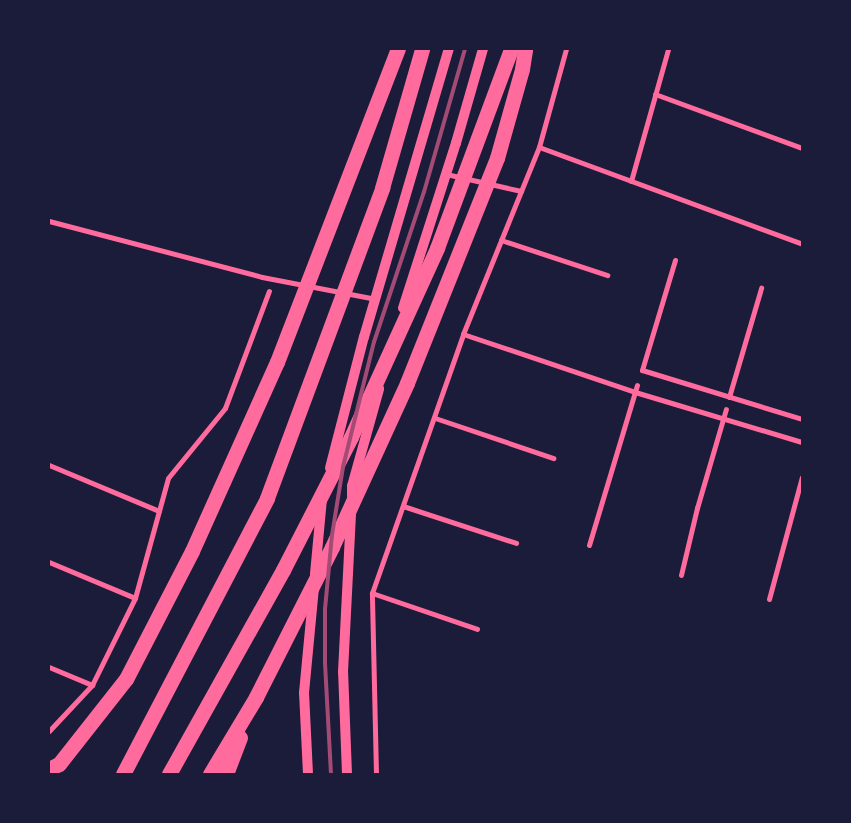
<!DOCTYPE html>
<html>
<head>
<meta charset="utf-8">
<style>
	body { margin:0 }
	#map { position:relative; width:851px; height:823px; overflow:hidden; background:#1b1b3a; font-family:"Fira Sans",sans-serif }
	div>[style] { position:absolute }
	.minor>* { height:5px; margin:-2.5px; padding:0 2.5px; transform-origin:2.5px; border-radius:2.5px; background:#ff6b9d }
	.secondary>* { height:10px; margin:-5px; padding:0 5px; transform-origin:5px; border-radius:5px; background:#ff6b9d }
	.motorway>* { height:15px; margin:-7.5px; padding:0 7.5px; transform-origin:7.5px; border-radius:7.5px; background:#ff6b9d }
	.rail>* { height:4px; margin:-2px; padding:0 2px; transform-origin:2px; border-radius:2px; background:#a44b75 }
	span { translate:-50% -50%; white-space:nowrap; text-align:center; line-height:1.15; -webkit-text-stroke:4px #1b1b3a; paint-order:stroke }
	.frame { position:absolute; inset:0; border:50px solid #1b1b3a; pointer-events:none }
</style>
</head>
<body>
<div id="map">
	<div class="minor">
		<div style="left:655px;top:94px;width:157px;rotate:20.2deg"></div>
		<div style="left:539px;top:147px;width:280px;rotate:20.2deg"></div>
		<div style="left:446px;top:174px;width:77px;rotate:12.8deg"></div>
		<div style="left:631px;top:181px;width:137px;rotate:-74.3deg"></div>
		<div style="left:49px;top:221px;width:220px;rotate:14.7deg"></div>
		<div style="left:262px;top:277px;width:116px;rotate:10.9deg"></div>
		<div style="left:501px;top:240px;width:112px;rotate:18.3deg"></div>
		<div style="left:675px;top:260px;width:115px;rotate:106.7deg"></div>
		<div style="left:642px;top:370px;width:167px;rotate:17deg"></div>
		<div style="left:463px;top:334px;width:182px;rotate:18.6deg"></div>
		<div style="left:635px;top:392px;width:174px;rotate:16.7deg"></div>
		<div style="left:729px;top:397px;width:114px;rotate:-73.6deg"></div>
		<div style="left:435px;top:418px;width:125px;rotate:18.7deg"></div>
		<div style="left:49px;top:465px;width:119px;rotate:22.7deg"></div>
		<div style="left:403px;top:506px;width:119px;rotate:18.1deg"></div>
		<div style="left:589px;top:545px;width:167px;rotate:-73.3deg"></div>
		<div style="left:49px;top:562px;width:93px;rotate:22.7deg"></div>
		<div style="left:681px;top:575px;width:69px;rotate:-76.6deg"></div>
		<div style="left:697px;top:508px;width:103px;rotate:-73.7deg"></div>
		<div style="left:372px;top:593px;width:111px;rotate:18.9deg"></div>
		<div style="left:769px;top:599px;width:126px;rotate:-74.9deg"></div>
		<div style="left:49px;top:667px;width:47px;rotate:22.7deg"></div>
		<div style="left:49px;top:731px;width:63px;rotate:-46.9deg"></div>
		<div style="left:92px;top:685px;width:97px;rotate:-63.7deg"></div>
		<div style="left:135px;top:598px;width:124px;rotate:-74.6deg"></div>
		<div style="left:168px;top:478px;width:90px;rotate:-50.8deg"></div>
		<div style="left:225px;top:408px;width:125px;rotate:-69.4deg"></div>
		<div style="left:376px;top:774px;width:181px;rotate:-91.3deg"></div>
		<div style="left:372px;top:593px;width:275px;rotate:-70.6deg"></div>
		<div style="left:463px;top:334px;width:202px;rotate:-67.9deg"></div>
		<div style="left:539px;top:147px;width:102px;rotate:-74.6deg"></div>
	</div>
	<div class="secondary">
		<div style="left:403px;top:308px;width:173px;rotate:-72.2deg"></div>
		<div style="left:456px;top:143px;width:98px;rotate:-74deg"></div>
		<div style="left:330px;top:468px;width:135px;rotate:-75.5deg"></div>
		<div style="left:364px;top:337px;width:300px;rotate:-73.6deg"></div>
		<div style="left:352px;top:496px;width:10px;rotate:-90deg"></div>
		<div style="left:352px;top:486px;width:101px;rotate:-74.4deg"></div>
		<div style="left:315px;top:574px;width:75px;rotate:-84.7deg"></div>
		<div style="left:308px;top:774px;width:81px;rotate:-92.8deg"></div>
		<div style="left:304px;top:693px;width:105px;rotate:-84.6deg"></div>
		<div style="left:347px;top:774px;width:102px;rotate:-92.2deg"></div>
		<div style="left:343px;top:672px;width:159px;rotate:-87.1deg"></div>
	</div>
	<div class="motorway">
		<div style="left:49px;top:769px;width:11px;rotate:-27deg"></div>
		<div style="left:59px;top:764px;width:108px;rotate:-51.8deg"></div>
		<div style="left:126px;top:679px;width:144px;rotate:-62.7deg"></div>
		<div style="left:192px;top:551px;width:207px;rotate:-65.8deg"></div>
		<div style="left:277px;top:362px;width:336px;rotate:-68.9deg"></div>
		<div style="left:123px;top:774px;width:311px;rotate:-62.4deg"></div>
		<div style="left:267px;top:498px;width:331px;rotate:-69.6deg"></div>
		<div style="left:382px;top:188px;width:145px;rotate:-73.9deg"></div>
		<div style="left:169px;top:774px;width:234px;rotate:-60.8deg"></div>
		<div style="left:283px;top:570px;width:149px;rotate:-62.9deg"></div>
		<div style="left:351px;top:437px;width:208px;rotate:-65.5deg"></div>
		<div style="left:437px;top:248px;width:212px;rotate:-69.6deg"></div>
		<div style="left:210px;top:774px;width:90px;rotate:-59.1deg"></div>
		<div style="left:256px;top:697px;width:168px;rotate:-63.1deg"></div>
		<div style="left:332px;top:547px;width:180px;rotate:-65.4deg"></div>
		<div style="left:407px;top:383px;width:242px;rotate:-68.2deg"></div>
		<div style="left:497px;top:158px;width:92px;rotate:-74.3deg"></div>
		<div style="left:522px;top:69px;width:20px;rotate:-81deg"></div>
		<div style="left:226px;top:774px;width:39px;rotate:-69deg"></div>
	</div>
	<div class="rail">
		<div style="left:331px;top:774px;width:111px;rotate:-93.1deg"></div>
		<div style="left:325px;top:663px;width:54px;rotate:-90deg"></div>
		<div style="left:325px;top:609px;width:74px;rotate:-84.6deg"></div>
		<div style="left:332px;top:535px;width:69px;rotate:-80.8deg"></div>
		<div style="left:343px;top:467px;width:129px;rotate:-76.1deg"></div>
		<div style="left:374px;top:342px;width:158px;rotate:-71.6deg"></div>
		<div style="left:424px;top:192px;width:149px;rotate:-74deg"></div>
	</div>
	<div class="frame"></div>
</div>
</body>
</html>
